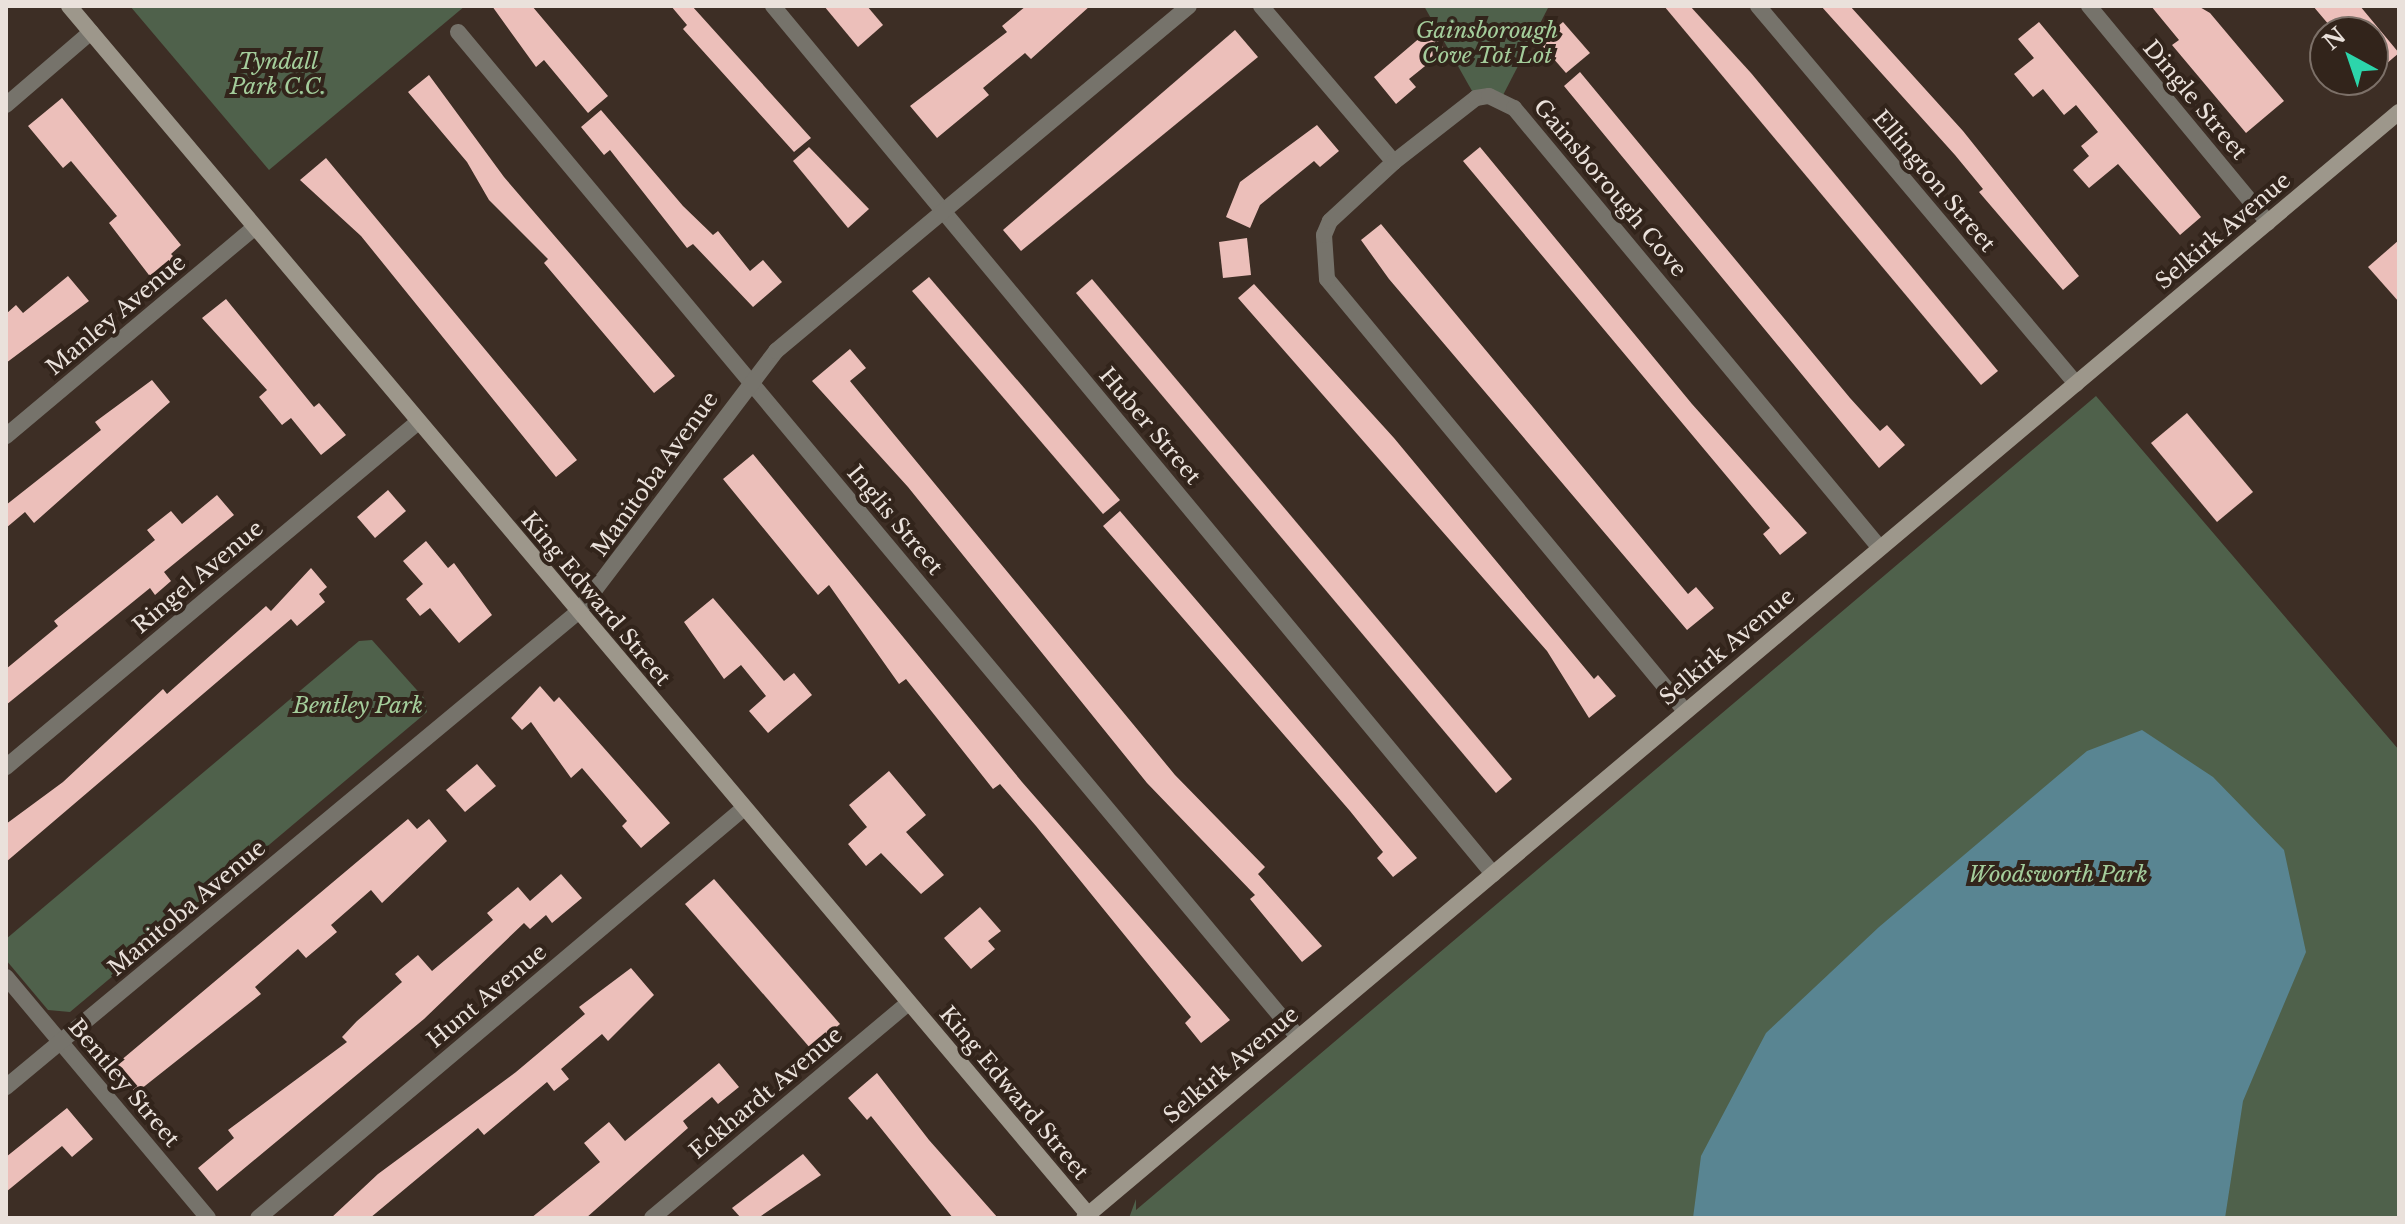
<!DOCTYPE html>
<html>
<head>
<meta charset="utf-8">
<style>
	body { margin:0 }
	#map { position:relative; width:2405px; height:1224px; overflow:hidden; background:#3d2e25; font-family:"Libre Baskerville",serif }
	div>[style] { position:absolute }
	.green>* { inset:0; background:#4f614b }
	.water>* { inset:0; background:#598592 }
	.building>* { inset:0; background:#ecbfba }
	.street>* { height:16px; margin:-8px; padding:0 8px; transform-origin:8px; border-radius:8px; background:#76736b }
	.secondary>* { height:16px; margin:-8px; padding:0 8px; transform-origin:8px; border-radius:8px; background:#9d978b }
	span { translate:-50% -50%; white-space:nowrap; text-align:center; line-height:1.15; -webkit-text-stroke:8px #32241b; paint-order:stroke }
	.park-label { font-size:22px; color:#a4cd9b; font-style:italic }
	.street-label { font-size:22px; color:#eae1db }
	.frame { position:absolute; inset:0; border:8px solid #eae1db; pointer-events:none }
	.north { position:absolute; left:2309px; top:16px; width:80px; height:80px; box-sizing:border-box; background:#32241b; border:2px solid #7c7068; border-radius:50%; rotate:320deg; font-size:22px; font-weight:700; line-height:32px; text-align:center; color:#eae1db }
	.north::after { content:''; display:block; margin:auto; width:28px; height:36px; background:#2cd5ab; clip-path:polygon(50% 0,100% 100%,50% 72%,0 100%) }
</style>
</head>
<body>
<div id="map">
	<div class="green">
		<div style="clip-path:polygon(130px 6px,465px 6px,269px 170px)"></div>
		<div style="clip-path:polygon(1424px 6px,1549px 6px,1500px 101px,1476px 98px)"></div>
		<div style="clip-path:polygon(2096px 396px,2399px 750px,2399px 1218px,1129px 1218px,1136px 1199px,1136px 1210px)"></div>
		<div style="clip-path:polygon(372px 640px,424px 698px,427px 712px,70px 1012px,48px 1010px,6px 960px,6px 939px,359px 641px)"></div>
	</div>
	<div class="water">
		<div style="clip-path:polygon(2142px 730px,2213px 777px,2284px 850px,2306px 952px,2243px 1101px,2225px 1218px,1693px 1218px,1701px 1156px,1766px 1033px,1879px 927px,2087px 751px)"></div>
	</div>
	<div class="building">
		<div style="clip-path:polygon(492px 6px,532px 6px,608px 96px,588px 113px,544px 60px,536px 67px)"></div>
		<div style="clip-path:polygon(671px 6px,692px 6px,811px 138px,794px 152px,683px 29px,687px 25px)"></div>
		<div style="clip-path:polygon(824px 6px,867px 6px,883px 25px,858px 47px)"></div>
		<div style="clip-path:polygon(1026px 6px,1090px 6px,1031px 59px,1025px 53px,983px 88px,989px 95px,937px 138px,910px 106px,1007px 32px,1002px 26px)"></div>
		<div style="clip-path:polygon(1664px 6px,1690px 6px,1751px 73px,1998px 371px,1981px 385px)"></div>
		<div style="clip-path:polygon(1821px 6px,1850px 6px,1963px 131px,2079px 276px,2063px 290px,1979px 192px,1983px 189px,1955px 155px)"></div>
		<div style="clip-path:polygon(2151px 6px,2198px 6px,2210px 13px,2284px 101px,2246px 133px,2172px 45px,2179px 40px)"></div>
		<div style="clip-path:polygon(2313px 6px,2360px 6px,2399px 53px,2373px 75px,2373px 32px,2335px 32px)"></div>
		<div style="clip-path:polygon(1563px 22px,1590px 53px,1566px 73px,1539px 42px)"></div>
		<div style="clip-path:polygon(2039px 22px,2201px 217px,2180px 235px,2118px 164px,2089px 188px,2073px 170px,2089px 156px,2081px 146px,2098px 132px,2076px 105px,2064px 115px,2043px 89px,2033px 97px,2014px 74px,2034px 58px,2018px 39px)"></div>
		<div style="clip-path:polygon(1235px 30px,1258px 57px,1021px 251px,1003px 230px)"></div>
		<div style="clip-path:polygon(1429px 30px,1445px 50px,1409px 79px,1416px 87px,1396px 104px,1374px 77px)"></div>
		<div style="clip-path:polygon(1580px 72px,1850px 398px,1880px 431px,1887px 425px,1905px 445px,1879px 468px,1564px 86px)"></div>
		<div style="clip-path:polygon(429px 75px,504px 177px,675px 376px,654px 393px,544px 263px,548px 259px,489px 200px,467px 162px,408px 92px)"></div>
		<div style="clip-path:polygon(62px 98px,181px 245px,171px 254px,176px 259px,152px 279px,109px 223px,117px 216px,71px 161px,63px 168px,28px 126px)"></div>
		<div style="clip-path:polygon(601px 110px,683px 206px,713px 235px,718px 231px,750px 271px,763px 260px,782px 282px,753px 307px,693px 244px,687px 248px,610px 150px,604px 155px,581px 127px)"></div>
		<div style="clip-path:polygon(1317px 125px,1339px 151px,1320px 167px,1314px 161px,1260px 205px,1250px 228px,1226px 217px,1240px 182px)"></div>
		<div style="clip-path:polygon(809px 147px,869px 209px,848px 228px,793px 161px)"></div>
		<div style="clip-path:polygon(1480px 147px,1692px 404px,1807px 533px,1780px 555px,1763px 534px,1770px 528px,1463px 161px)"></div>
		<div style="clip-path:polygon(326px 158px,577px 460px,556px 477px,361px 236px,300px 180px)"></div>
		<div style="clip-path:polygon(1381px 224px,1688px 594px,1696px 587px,1714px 608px,1687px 630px,1389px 279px,1361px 240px)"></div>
		<div style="clip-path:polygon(1247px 238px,1251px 275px,1223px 278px,1219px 242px)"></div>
		<div style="clip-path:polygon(2399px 240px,2399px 302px,2368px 267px)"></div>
		<div style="clip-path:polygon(68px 276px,89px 301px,6px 363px,6px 314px,16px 305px,23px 313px)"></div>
		<div style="clip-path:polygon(929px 277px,1120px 500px,1103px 514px,912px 291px)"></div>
		<div style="clip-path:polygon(1092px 279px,1512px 779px,1496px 793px,1076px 293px)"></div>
		<div style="clip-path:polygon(1254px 284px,1394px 438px,1594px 679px,1598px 675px,1616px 696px,1589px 718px,1547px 651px,1238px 298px)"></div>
		<div style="clip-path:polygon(226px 299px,314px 407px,319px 403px,346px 435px,321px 455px,291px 418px,282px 425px,259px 397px,267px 390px,202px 318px)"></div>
		<div style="clip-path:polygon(850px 349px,866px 368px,850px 381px,1175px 775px,1265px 867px,1258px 874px,1322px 946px,1302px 962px,1250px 899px,1255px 895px,1147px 783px,908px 487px,812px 381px)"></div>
		<div style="clip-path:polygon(152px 380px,170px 402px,34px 523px,25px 512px,6px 528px,6px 505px,101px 430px,95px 422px)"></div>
		<div style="clip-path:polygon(2187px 413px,2253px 492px,2217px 522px,2151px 443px)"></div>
		<div style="clip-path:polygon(753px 454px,1022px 782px,1230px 1020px,1201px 1043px,1185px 1023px,1191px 1017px,1036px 826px,1000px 784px,993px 789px,906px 679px,899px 684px,829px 585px,818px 595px,723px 479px)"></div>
		<div style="clip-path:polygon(388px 490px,406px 511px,375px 538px,357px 517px)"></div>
		<div style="clip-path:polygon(217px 495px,234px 515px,164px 572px,171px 581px,155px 595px,150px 588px,6px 705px,6px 669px,58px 626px,54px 621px,155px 540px,147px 530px,171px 511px,182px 524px)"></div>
		<div style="clip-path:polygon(1120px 511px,1417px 858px,1393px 877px,1377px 858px,1383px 852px,1350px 811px,1103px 526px)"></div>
		<div style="clip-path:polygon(426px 541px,448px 568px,454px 563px,492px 615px,459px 643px,430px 608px,420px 616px,406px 599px,423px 584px,403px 561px)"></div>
		<div style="clip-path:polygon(311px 568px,327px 587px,319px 594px,325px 602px,297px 626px,291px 619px,6px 862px,6px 824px,63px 782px,163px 689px,167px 694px,266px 606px,271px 611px)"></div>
		<div style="clip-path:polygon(713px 598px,784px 681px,794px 673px,812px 695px,768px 733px,749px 711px,766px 696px,741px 665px,724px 679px,684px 622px)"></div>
		<div style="clip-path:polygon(540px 686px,554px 702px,559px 697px,670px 823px,641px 848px,622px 826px,627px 821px,582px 768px,571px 778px,531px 722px,522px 730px,511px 718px)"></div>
		<div style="clip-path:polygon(477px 764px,496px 786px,465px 812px,446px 790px)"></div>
		<div style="clip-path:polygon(889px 771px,926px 815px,906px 832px,944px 875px,921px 894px,881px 853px,866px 866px,848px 844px,867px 827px,849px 805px)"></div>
		<div style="clip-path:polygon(408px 819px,417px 829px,429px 819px,447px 841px,382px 903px,371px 890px,331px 925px,337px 932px,306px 958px,298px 949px,255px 987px,261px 994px,136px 1093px,113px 1067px)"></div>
		<div style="clip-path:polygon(561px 874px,582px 898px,552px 923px,546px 915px,530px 929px,524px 923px,424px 1019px,217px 1191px,198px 1168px,234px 1138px,228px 1130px,347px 1042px,342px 1037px,357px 1021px,402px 982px,395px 974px,418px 955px,432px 971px,493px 920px,487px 913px,518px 887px,530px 901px)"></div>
		<div style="clip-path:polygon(714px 879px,840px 1024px,811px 1049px,685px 904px)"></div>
		<div style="clip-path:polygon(980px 907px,1001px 931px,988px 941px,995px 949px,971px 969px,944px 938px)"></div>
		<div style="clip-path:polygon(631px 968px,654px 995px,608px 1041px,602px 1034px,561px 1069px,569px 1079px,554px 1091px,547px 1082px,484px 1135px,478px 1128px,370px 1218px,331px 1218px,378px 1174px,516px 1072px,585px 1014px,579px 1007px)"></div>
		<div style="clip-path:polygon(719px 1063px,739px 1087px,718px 1104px,712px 1097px,683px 1121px,688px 1128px,586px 1218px,531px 1218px,600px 1162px,584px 1143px,609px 1122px,625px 1141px)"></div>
		<div style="clip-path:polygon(877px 1073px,929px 1140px,998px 1218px,953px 1218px,871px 1116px,867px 1120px,848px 1098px)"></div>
		<div style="clip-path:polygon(67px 1108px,93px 1139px,72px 1157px,62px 1146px,6px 1192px,6px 1157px)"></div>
		<div style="clip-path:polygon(803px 1154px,821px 1175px,758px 1218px,741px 1218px,732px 1208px)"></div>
	</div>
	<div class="street">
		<div style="left:773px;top:6px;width:1128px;rotate:50.32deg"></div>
		<div style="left:1261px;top:6px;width:205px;rotate:49.6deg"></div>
		<div style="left:1758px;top:6px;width:494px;rotate:49.9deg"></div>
		<div style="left:2089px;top:6px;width:281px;rotate:50.4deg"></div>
		<div style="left:458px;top:32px;width:1310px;rotate:50.11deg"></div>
		<div style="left:6px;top:105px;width:112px;rotate:-40.7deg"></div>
		<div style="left:6px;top:436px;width:324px;rotate:-40deg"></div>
		<div style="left:1685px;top:711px;width:561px;rotate:-129.65deg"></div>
		<div style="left:1327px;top:279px;width:44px;rotate:-93.9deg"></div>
		<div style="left:1324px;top:235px;width:15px;rotate:-67deg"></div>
		<div style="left:1330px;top:221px;width:87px;rotate:-42.7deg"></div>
		<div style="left:1394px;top:162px;width:104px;rotate:-38deg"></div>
		<div style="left:1476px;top:98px;width:13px;rotate:-9deg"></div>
		<div style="left:1489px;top:96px;width:28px;rotate:26deg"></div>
		<div style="left:1514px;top:108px;width:572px;rotate:50.25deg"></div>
		<div style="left:6px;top:767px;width:537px;rotate:-39.94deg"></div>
		<div style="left:6px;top:977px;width:314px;rotate:50deg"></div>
		<div style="left:6px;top:1087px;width:744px;rotate:-39.71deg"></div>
		<div style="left:578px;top:612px;width:328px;rotate:-52.8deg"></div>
		<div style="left:776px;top:351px;width:538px;rotate:-39.87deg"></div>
		<div style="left:258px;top:1218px;width:636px;rotate:-40.15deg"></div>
		<div style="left:652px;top:1218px;width:334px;rotate:-40deg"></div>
	</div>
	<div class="secondary">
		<div style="left:69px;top:6px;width:1585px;rotate:49.86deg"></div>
		<div style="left:1084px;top:1218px;width:1718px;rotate:-40.07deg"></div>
	</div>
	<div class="park-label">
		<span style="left:1487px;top:43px">Gainsborough<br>Cove Tot Lot</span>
		<span style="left:278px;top:74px">Tyndall<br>Park C.C.</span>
		<span style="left:358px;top:706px">Bentley Park</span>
		<span style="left:2058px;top:875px">Woodsworth Park</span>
	</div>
	<div class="street-label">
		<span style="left:2195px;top:100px;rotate:50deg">Dingle Street</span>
		<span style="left:1934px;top:181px;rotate:50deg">Ellington Street</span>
		<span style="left:1610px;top:188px;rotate:50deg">Gainsborough Cove</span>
		<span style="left:2223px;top:231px;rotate:-40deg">Selkirk Avenue</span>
		<span style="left:116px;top:315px;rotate:-40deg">Manley Avenue</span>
		<span style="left:1150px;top:426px;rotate:50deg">Huber Street</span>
		<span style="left:655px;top:474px;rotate:-54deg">Manitoba Avenue</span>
		<span style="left:895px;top:520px;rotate:50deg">Inglis Street</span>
		<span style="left:198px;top:577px;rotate:-40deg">Ringel Avenue</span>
		<span style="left:596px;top:599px;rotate:50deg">King Edward Street</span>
		<span style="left:1727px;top:647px;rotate:-40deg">Selkirk Avenue</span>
		<span style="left:187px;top:908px;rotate:-40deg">Manitoba Avenue</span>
		<span style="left:487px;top:996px;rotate:-40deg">Hunt Avenue</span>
		<span style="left:1231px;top:1065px;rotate:-40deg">Selkirk Avenue</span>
		<span style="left:124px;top:1083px;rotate:50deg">Bentley Street</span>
		<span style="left:766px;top:1093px;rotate:-40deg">Eckhardt Avenue</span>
		<span style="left:1014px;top:1093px;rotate:50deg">King Edward Street</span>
	</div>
	<div class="frame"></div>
	<div class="north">N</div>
</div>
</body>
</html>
